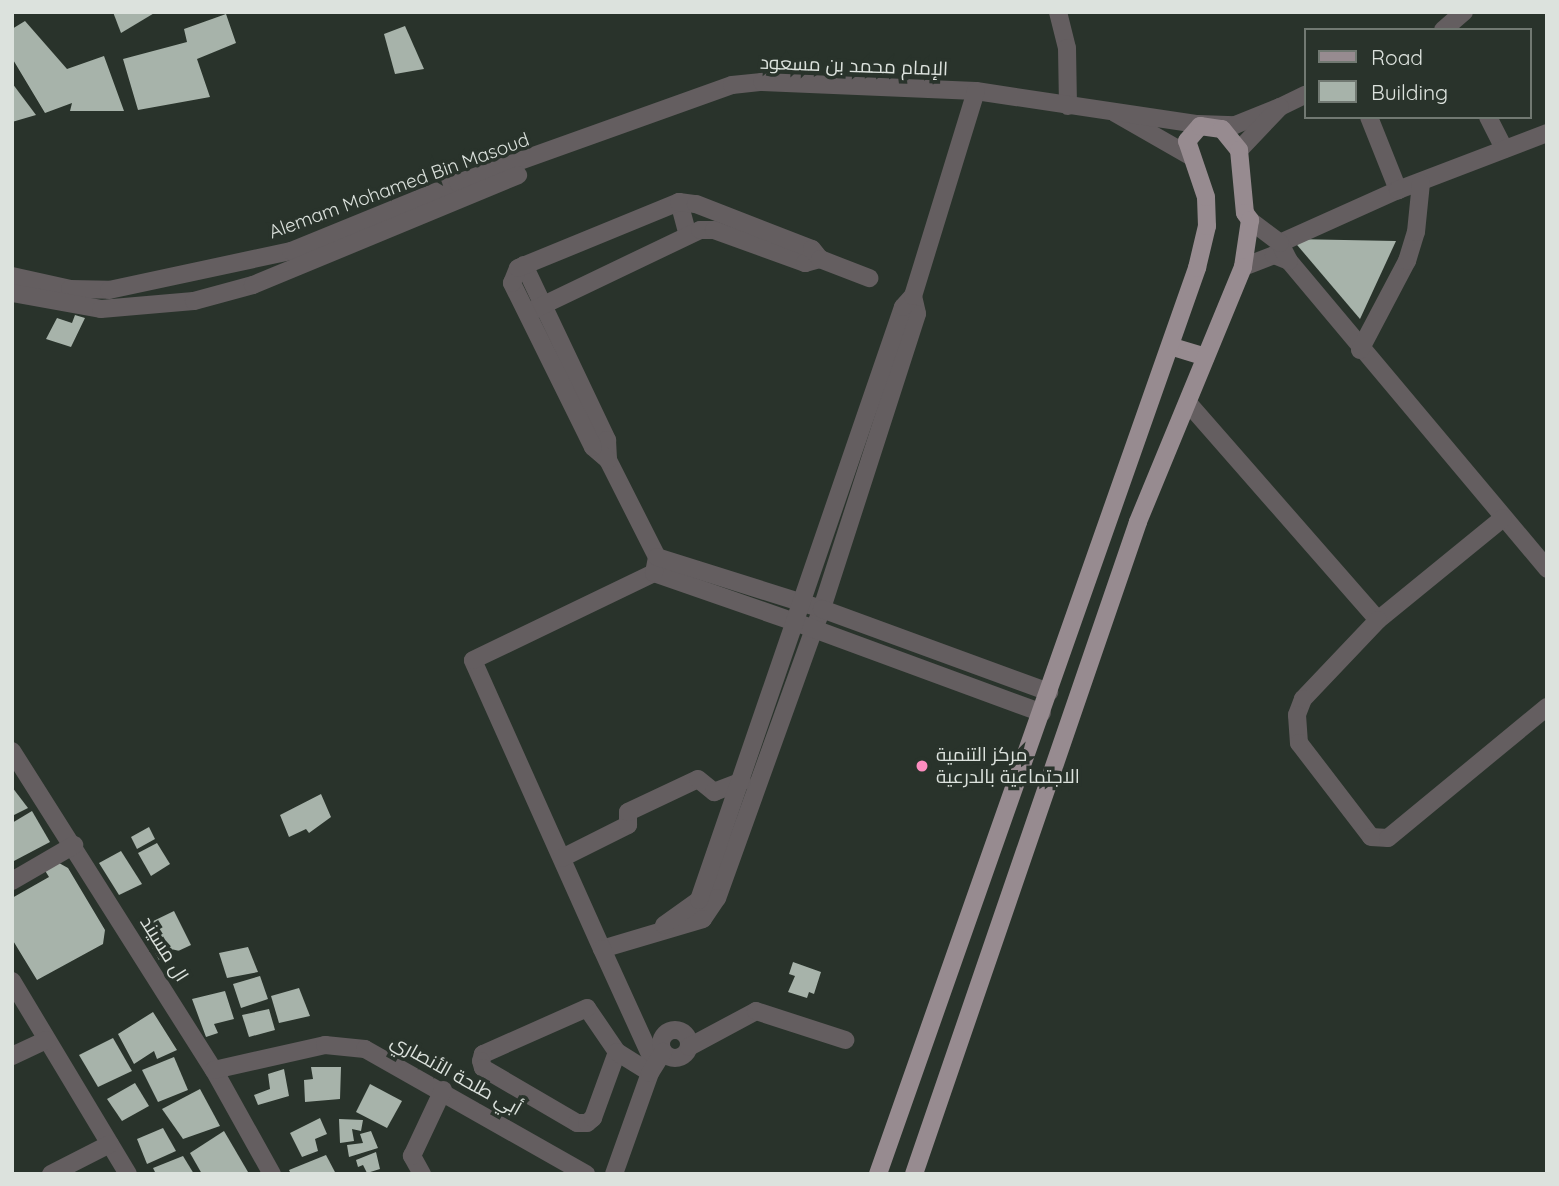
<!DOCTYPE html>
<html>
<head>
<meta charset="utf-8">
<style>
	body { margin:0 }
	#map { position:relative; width:1559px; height:1186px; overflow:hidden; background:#29332b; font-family:Quicksand,Cairo,sans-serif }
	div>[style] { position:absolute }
	.building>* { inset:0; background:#a7b3aa }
	.minor>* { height:18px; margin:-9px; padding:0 9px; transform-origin:9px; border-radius:9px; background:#645e60 }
	.minor>.ring { margin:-9px; padding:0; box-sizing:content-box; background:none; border:18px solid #645e60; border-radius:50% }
	.major>* { height:18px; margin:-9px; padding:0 9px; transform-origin:9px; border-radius:9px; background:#978b90 }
	.dots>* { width:19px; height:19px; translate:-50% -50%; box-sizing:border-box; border:4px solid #29332b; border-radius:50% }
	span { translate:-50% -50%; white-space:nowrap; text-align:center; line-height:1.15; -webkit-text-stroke:7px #29332b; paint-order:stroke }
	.street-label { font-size:19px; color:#dce2dd }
	.poi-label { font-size:19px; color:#dce2dd }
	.left { translate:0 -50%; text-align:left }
	.frame { position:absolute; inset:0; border:14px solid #dce2dd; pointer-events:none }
	.legend { position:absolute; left:1304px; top:28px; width:228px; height:91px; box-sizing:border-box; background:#29332b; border:2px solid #717972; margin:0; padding:9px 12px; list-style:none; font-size:21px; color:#dce2dd }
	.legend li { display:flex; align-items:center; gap:14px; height:35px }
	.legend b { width:35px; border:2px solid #717972 }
</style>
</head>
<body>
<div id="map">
	<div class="building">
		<div style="clip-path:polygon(113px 12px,156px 12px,121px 33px)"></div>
		<div style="clip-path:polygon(226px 14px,236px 43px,197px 59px,210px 97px,138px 110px,123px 59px,187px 42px,184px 29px)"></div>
		<div style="clip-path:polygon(25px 21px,67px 69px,104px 56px,124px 111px,70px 111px,72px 103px,45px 113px,12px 58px,12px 29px)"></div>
		<div style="clip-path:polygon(405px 26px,424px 69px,395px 74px,384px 34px)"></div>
		<div style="clip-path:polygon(12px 83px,36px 115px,12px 122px)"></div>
		<div style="clip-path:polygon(1292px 239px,1396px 241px,1360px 319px)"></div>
		<div style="clip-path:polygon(75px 315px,85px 318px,71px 347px,46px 339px,57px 318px,72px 323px)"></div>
		<div style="clip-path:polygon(12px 787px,28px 808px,12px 816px)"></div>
		<div style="clip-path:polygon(321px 794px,331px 817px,309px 833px,306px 829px,289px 837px,280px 815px)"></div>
		<div style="clip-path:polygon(32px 811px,50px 842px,12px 862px,12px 823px)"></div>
		<div style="clip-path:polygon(149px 827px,155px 839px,137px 849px,131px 837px)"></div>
		<div style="clip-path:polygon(157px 843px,170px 864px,151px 876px,138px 853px)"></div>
		<div style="clip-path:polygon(121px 851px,142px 884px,119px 895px,99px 863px)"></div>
		<div style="clip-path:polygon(59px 863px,68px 868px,105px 930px,103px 944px,37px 980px,12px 939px,12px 898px,49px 877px,44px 869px)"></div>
		<div style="clip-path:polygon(174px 911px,191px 945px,159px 960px,141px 927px)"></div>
		<div style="clip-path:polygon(248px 947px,258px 972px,227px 978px,219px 953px)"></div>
		<div style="clip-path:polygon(793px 962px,821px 972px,814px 994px,809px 992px,807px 998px,788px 992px,795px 976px,789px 974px)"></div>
		<div style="clip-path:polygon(260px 976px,268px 999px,241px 1008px,233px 984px)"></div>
		<div style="clip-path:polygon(299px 988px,310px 1016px,279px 1023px,271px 996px)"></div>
		<div style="clip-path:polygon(225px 991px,234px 1019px,214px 1024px,218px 1033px,206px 1037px,192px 999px)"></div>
		<div style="clip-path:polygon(269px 1009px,275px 1030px,249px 1037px,242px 1015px)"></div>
		<div style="clip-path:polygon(153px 1012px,177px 1050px,157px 1059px,154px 1051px,134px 1064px,118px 1034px)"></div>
		<div style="clip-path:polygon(113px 1038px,132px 1071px,98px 1087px,79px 1055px)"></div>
		<div style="clip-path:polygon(174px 1057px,188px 1090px,158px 1102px,142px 1070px)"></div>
		<div style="clip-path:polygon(311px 1067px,341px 1067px,340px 1099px,305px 1102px,304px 1080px,313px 1079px)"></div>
		<div style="clip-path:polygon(284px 1069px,289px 1096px,258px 1105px,254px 1095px,270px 1089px,268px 1074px)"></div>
		<div style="clip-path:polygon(135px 1083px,149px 1106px,122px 1121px,107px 1099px)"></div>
		<div style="clip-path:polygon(370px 1084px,402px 1101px,387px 1128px,356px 1112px)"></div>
		<div style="clip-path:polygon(200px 1089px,220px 1126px,183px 1139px,162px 1109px)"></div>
		<div style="clip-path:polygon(320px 1118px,327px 1134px,315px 1139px,318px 1151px,302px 1157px,290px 1133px)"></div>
		<div style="clip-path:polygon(339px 1119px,363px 1120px,361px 1131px,352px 1129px,354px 1141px,340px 1143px)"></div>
		<div style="clip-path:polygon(163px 1128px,176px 1151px,147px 1164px,137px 1139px)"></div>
		<div style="clip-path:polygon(224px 1131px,248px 1172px,248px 1174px,202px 1174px,190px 1153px)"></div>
		<div style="clip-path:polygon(371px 1131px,378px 1148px,349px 1157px,347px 1145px,363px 1143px,360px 1134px)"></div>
		<div style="clip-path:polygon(376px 1152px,380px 1169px,367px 1173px,363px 1165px,358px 1167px,356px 1160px)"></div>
		<div style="clip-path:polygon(326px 1155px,336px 1174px,291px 1174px,289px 1170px)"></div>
		<div style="clip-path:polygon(183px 1156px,194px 1174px,156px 1174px,153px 1168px)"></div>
	</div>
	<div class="minor">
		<div style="left:1058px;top:12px;width:37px;rotate:76deg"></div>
		<div style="left:1067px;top:48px;width:58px;rotate:89deg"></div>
		<div style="left:1443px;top:30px;width:28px;rotate:-41deg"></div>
		<div style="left:1280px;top:107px;width:28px;rotate:-26deg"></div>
		<div style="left:1115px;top:113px;width:86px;rotate:29.8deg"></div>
		<div style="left:1369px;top:117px;width:79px;rotate:68.3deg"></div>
		<div style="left:1488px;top:117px;width:36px;rotate:63deg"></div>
		<div style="left:679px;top:202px;width:34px;rotate:75deg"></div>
		<div style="left:1280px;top:243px;width:129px;rotate:-24.2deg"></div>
		<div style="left:1398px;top:190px;width:160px;rotate:-20.9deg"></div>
		<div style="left:1289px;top:261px;width:402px;rotate:50deg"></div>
		<div style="left:524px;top:265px;width:194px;rotate:64.6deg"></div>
		<div style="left:607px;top:440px;width:20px;rotate:87deg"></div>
		<div style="left:608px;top:460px;width:109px;rotate:63.2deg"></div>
		<div style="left:1243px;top:267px;width:33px;rotate:-21deg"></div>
		<div style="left:1274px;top:255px;width:16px;rotate:22deg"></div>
		<div style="left:1289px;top:261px;width:20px;rotate:-117deg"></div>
		<div style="left:1280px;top:243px;width:38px;rotate:-143deg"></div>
		<div style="left:12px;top:276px;width:59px;rotate:12.6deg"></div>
		<div style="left:70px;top:289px;width:39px;rotate:1deg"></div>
		<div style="left:109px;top:290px;width:186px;rotate:-12.1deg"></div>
		<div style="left:291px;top:251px;width:180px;rotate:-22.2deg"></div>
		<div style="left:458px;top:183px;width:291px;rotate:-19.7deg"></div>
		<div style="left:732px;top:85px;width:30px;rotate:-6deg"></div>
		<div style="left:762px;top:82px;width:214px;rotate:2.4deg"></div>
		<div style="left:976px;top:91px;width:224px;rotate:8.5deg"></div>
		<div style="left:1198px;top:124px;width:37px;rotate:2deg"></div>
		<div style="left:1235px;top:125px;width:48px;rotate:-21.8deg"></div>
		<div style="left:1280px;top:107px;width:59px;rotate:133.6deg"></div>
		<div style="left:12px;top:293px;width:90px;rotate:10.2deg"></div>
		<div style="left:101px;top:309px;width:93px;rotate:-4.9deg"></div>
		<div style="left:194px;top:301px;width:61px;rotate:-15.2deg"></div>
		<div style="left:253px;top:285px;width:287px;rotate:-22.5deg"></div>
		<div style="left:913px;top:296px;width:18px;rotate:77deg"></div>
		<div style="left:917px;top:314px;width:310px;rotate:107.9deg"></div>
		<div style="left:822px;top:609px;width:22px;rotate:112deg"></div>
		<div style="left:814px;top:629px;width:286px;rotate:109.8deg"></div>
		<div style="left:717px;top:898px;width:25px;rotate:124deg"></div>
		<div style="left:703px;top:919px;width:105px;rotate:163.5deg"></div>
		<div style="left:602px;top:949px;width:316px;rotate:-114.1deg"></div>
		<div style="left:473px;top:660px;width:201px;rotate:-25.7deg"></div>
		<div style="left:654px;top:573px;width:149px;rotate:19.2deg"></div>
		<div style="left:795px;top:622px;width:263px;rotate:20.2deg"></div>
		<div style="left:533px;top:310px;width:185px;rotate:-25.6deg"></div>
		<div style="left:700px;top:230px;width:14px"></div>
		<div style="left:714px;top:230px;width:97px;rotate:19.9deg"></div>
		<div style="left:805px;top:263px;width:16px;rotate:-15deg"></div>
		<div style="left:1360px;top:350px;width:101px;rotate:-62.2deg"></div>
		<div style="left:1407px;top:261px;width:30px;rotate:-73deg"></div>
		<div style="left:1416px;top:232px;width:49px;rotate:-84.2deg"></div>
		<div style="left:1188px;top:403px;width:288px;rotate:48.8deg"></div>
		<div style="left:1378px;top:620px;width:161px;rotate:-39.2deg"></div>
		<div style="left:608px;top:460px;width:20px;rotate:-139deg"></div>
		<div style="left:593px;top:447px;width:183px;rotate:-116.3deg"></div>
		<div style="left:512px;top:283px;width:16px;rotate:-68deg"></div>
		<div style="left:518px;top:268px;width:174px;rotate:-22.3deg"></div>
		<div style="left:679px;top:202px;width:17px;rotate:7deg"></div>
		<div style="left:696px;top:204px;width:124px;rotate:21.2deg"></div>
		<div style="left:812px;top:249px;width:13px;rotate:51deg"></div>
		<div style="left:820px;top:259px;width:53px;rotate:21.2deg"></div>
		<div style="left:654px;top:573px;width:16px;rotate:-79deg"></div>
		<div style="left:657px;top:557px;width:173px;rotate:17.5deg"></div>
		<div style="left:822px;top:609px;width:242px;rotate:20.1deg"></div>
		<div style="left:1378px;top:620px;width:109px;rotate:133.5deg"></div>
		<div style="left:1303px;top:699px;width:17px;rotate:111deg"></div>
		<div style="left:1297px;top:715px;width:28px;rotate:86deg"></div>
		<div style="left:1299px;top:743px;width:118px;rotate:52.5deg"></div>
		<div style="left:1371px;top:837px;width:17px;rotate:3deg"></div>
		<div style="left:1388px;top:838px;width:206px;rotate:-39.5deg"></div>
		<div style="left:12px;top:751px;width:378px;rotate:57.7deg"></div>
		<div style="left:214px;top:1070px;width:119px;rotate:60.9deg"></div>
		<div style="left:562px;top:858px;width:74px;rotate:-26.6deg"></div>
		<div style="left:628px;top:825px;width:13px;rotate:-90deg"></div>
		<div style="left:628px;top:812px;width:77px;rotate:-25.2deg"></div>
		<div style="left:698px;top:779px;width:21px;rotate:39deg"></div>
		<div style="left:714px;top:792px;width:30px;rotate:-21deg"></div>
		<div style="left:12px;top:881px;width:72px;rotate:-30.1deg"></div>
		<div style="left:664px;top:925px;width:43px;rotate:-35.5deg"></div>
		<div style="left:699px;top:900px;width:627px;rotate:-71.02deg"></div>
		<div style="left:903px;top:307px;width:15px;rotate:-48deg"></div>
		<div style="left:913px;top:296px;width:214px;rotate:-72.9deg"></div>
		<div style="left:602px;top:949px;width:125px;rotate:65.5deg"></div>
		<div style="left:12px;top:981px;width:225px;rotate:59deg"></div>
		<div class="ring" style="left:661px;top:1030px;width:10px;height:10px"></div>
		<div style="left:689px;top:1047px;width:76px;rotate:-28.2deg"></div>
		<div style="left:756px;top:1011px;width:94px;rotate:18deg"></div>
		<div style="left:617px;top:1052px;width:53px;rotate:-124.3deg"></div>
		<div style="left:587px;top:1008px;width:114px;rotate:156.1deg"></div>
		<div style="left:483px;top:1054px;width:7px;rotate:106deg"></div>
		<div style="left:481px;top:1061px;width:7px;rotate:74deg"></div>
		<div style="left:483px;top:1068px;width:109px;rotate:30.3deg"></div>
		<div style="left:577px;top:1123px;width:10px"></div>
		<div style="left:587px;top:1123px;width:8px;rotate:-40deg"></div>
		<div style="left:593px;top:1118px;width:70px;rotate:-70deg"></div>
		<div style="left:617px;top:1052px;width:39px;rotate:32deg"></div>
		<div style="left:12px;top:1056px;width:38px;rotate:-25deg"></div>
		<div style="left:214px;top:1070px;width:114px;rotate:-12.7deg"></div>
		<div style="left:325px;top:1045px;width:40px;rotate:5.7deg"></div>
		<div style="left:365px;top:1049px;width:254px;rotate:29.5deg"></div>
		<div style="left:51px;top:1174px;width:66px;rotate:-27deg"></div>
		<div style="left:422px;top:1174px;width:21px;rotate:-119deg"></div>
		<div style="left:412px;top:1156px;width:73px;rotate:-64.8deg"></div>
		<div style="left:614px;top:1174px;width:107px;rotate:-70.4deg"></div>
		<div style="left:650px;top:1073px;width:25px;rotate:-58deg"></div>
	</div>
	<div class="major">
		<div style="left:1173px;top:347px;width:34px;rotate:17deg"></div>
		<div style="left:878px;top:1174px;width:961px;rotate:-70.6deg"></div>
		<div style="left:1197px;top:268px;width:43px;rotate:-76.6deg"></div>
		<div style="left:1207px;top:226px;width:29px;rotate:-92deg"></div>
		<div style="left:1206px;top:197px;width:59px;rotate:-108.7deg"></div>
		<div style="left:1187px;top:141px;width:20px;rotate:-49deg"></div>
		<div style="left:1200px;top:126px;width:22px;rotate:8deg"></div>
		<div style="left:1222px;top:129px;width:27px;rotate:51deg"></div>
		<div style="left:1239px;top:150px;width:63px;rotate:84.6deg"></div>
		<div style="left:1245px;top:213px;width:9px;rotate:54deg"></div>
		<div style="left:1250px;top:220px;width:48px;rotate:98.5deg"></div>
		<div style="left:1243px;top:267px;width:276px;rotate:112.4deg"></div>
		<div style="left:1138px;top:522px;width:689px;rotate:108.96deg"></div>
	</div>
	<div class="dots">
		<div style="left:922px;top:766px;background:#fd8ec0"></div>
	</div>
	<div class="street-label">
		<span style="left:854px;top:66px;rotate:2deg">الإمام محمد بن مسعود</span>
		<span style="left:399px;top:186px;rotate:-20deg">Alemam Mohamed Bin Masoud</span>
		<span style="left:164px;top:949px;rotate:58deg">ال مسيند</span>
		<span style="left:456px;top:1075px;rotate:29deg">أبي طلحة الأنصاري</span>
	</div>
	<div class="poi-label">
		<span class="left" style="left:936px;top:766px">مركز التنمية<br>الاجتماعية بالدرعية</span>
	</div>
	<div class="frame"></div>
	<ul class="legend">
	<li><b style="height:9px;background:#978b90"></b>Road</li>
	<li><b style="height:19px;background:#a7b3aa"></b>Building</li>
	</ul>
</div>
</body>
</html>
